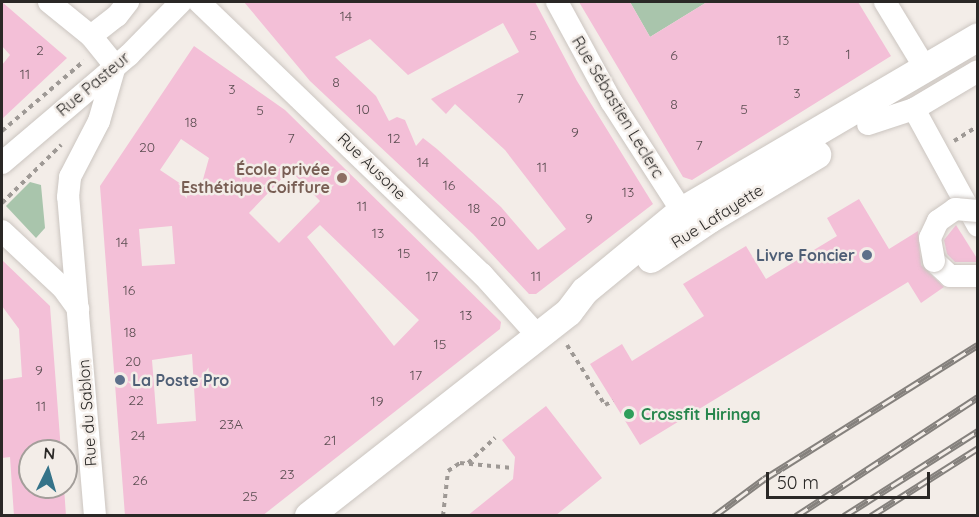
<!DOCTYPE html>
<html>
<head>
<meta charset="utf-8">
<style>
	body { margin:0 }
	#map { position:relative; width:979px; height:517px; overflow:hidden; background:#f3ede8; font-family:Quicksand,sans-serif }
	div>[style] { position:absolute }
	.green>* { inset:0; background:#a9c5ac }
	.building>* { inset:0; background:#f3bfd7 }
	.path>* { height:4px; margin-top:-2px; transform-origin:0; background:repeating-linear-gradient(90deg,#9e9995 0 4.5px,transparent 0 9px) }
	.roads { filter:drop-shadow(0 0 2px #cbc5c0) drop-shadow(0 0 2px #cbc5c0) }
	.minor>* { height:22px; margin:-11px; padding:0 11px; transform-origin:11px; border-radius:11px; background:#fff }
	.major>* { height:28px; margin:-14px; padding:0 14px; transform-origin:14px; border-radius:14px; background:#fff }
	.rail>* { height:7px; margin-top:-3.5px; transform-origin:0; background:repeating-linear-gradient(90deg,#f3ede8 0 14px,#85817d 0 28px); box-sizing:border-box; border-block:2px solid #85817d }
	.bridges { filter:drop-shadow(0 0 2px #cbc5c0) drop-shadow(0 0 2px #cbc5c0) }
	.minor-bridge>* { height:22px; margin:-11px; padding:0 11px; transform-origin:11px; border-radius:11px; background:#fff }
	.dots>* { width:16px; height:16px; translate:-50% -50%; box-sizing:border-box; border:3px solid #f3ede8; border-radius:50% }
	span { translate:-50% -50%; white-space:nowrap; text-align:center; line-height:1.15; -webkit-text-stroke:5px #f3ede8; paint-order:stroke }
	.number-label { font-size:14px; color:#5c4e52 }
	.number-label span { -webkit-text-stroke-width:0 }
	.street-label { font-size:16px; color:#2a2826 }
	.education-label { font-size:16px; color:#785e54; font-weight:700 }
	.right { translate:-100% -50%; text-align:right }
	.service-label { font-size:16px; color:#4e5e75; font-weight:700 }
	.left { translate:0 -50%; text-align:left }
	.leisure-label { font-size:16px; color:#27864d; font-weight:700 }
	.frame { position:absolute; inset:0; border:3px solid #2a2826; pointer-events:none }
	.north { position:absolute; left:18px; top:439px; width:60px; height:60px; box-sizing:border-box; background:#f3ede8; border:2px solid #a39e9a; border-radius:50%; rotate:5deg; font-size:16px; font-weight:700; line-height:24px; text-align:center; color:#2a2826 }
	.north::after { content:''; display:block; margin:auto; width:21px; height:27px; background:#357389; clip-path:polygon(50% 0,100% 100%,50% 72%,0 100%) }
	.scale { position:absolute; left:766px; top:472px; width:164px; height:27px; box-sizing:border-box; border:3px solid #2a2826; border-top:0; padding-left:8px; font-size:18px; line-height:21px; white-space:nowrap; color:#2a2826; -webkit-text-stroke:4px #f3ede8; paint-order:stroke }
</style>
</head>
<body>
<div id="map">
	<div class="green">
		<div style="clip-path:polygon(630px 2px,707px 2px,650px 37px)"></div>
		<div style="clip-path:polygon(30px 182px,41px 185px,45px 228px,36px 238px,6px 206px)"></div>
	</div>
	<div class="building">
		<div style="clip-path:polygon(2px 2px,67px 58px,2px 119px,2px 65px,10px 55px,2px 46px)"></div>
		<div style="clip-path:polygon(evenodd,244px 2px,535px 2px,577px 81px,653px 204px,536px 294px,529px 294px,473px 234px,310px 81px,244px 2px,503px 23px,519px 52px,431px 99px,446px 114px,455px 104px,505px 150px,566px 229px,538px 250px,501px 207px,437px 149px,423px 138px,416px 146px,405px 120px,397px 117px,389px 121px,376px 96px,335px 57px,370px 39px,408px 75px,503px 23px)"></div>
		<div style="clip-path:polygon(579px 2px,630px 2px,650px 37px,707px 2px,858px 2px,891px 56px,692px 180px,683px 177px)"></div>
		<div style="clip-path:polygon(evenodd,194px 46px,285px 110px,501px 322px,500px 329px,262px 516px,125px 516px,100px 186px,194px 46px,181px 139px,209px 158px,202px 183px,181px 184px,160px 170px,181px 139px,194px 46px,290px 170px,320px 201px,279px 243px,249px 213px,290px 170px,194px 46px,320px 225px,419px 320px,394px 346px,307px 237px,320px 225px,194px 46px,172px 226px,175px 264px,142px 266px,139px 229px,172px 226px,194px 46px,192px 354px,196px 421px,157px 424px,152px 360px,192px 354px)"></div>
		<div style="clip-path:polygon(859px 199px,889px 249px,918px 231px,921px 265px,944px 287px,921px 303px,908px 282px,640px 445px,590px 364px,622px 344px,632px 361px,704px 316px,683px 284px,746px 246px,766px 279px,837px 236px,827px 218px)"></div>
		<div style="clip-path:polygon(956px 225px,978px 260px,978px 262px,955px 262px,947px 254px,944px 240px)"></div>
		<div style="clip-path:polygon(2px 260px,50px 306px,61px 451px,30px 451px,30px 487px,64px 487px,66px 516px,14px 516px,10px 457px,2px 458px,2px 380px,22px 377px,19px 329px,2px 306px)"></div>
		<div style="clip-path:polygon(546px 406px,602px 478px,555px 516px,467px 516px,513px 479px,515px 457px,502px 440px)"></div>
	</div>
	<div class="path">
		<div style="left:2px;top:131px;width:108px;rotate:-40.5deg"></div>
		<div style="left:954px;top:141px;width:25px;rotate:-32deg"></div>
		<div style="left:2px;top:203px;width:83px;rotate:-44.5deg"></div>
		<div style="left:567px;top:345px;width:71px;rotate:57.7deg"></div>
		<div style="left:605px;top:405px;width:9px;rotate:-27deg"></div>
		<div style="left:468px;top:463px;width:37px;rotate:-43deg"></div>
		<div style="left:443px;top:516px;width:45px;rotate:-83.7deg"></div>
		<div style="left:448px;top:471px;width:14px;rotate:-34deg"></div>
		<div style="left:460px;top:463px;width:53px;rotate:5.4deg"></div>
	</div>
	<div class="roads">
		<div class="minor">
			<div style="left:49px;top:2px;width:54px;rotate:39deg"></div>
			<div style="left:91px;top:36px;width:38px;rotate:51deg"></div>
			<div style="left:199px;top:2px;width:393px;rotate:43.9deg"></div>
			<div style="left:482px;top:274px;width:85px;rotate:47.9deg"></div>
			<div style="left:557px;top:2px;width:113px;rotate:61.4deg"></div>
			<div style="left:611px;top:101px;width:131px;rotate:57.2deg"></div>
			<div style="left:885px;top:2px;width:66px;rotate:58.7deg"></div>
			<div style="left:91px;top:36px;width:33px;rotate:-38deg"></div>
			<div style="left:117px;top:16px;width:18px;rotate:-52deg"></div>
			<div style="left:914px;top:109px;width:133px;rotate:61.3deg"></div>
			<div style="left:868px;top:124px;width:48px;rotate:-18.1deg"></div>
			<div style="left:914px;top:109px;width:74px;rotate:-30.7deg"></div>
			<div style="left:2px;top:163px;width:167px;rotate:-40.4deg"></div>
			<div style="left:129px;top:55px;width:74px;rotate:-45.5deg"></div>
			<div style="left:2px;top:231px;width:83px;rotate:43.1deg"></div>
			<div style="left:63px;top:288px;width:26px;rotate:54deg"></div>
			<div style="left:934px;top:261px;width:22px;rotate:43deg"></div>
			<div style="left:950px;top:276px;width:28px"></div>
			<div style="left:95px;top:516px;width:320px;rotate:-94.8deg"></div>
			<div style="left:68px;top:197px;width:20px;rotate:-84deg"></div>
			<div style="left:70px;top:177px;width:63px;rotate:-62.6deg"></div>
			<div style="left:99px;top:121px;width:57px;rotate:-73.8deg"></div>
		</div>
		<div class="major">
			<div style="left:651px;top:259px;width:71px;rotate:-34.1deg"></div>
			<div style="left:710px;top:219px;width:125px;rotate:-30.9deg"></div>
			<div style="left:309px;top:516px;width:330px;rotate:-38.1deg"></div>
			<div style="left:569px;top:312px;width:26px;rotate:-53deg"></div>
			<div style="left:585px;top:291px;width:126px;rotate:-39.5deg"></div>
			<div style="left:682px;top:211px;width:343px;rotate:-30.4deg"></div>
		</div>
	</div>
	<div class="rail">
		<div style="left:714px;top:516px;width:62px;rotate:-36.5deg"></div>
		<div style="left:764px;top:479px;width:252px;rotate:-32.1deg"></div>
		<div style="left:796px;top:516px;width:217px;rotate:-33.2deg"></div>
		<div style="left:844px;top:516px;width:159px;rotate:-32.4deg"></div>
		<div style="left:871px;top:516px;width:127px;rotate:-32.4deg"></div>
	</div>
	<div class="bridges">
		<div class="minor-bridge">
			<div style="left:934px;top:261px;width:23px;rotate:-100deg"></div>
			<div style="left:930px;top:238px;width:19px;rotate:-65deg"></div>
			<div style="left:938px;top:221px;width:21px;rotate:-35deg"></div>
			<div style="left:955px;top:209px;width:23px;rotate:5deg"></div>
		</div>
	</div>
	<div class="dots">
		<div style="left:342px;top:178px;background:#8d6e63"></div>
		<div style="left:867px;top:255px;background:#5c6f8a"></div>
		<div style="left:120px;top:380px;background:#5c6f8a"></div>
		<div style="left:629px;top:414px;background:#2e9e5b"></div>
	</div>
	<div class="number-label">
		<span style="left:346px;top:16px">14</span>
		<span style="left:533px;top:35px">5</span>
		<span style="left:783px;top:40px">13</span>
		<span style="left:40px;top:50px">2</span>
		<span style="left:848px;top:54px">1</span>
		<span style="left:674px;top:55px">6</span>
		<span style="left:25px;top:74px">11</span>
		<span style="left:336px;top:82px">8</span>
		<span style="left:232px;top:89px">3</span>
		<span style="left:797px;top:93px">3</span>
		<span style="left:520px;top:98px">7</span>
		<span style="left:674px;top:104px">8</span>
		<span style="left:363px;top:109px">10</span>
		<span style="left:744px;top:109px">5</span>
		<span style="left:260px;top:110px">5</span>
		<span style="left:191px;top:122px">18</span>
		<span style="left:575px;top:132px">9</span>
		<span style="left:291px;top:138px">7</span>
		<span style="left:394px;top:138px">12</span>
		<span style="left:699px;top:145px">7</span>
		<span style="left:147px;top:147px">20</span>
		<span style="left:423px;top:162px">14</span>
		<span style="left:542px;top:167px">11</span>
		<span style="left:449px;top:185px">16</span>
		<span style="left:628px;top:192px">13</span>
		<span style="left:362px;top:206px">11</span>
		<span style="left:474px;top:208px">18</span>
		<span style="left:589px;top:218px">9</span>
		<span style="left:498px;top:221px">20</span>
		<span style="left:378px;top:233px">13</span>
		<span style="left:122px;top:242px">14</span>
		<span style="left:404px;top:253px">15</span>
		<span style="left:432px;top:276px">17</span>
		<span style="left:536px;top:276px">11</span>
		<span style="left:129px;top:290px">16</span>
		<span style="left:466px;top:315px">13</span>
		<span style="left:130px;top:332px">18</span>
		<span style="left:440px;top:344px">15</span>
		<span style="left:133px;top:361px">20</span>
		<span style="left:39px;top:370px">9</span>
		<span style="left:416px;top:375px">17</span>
		<span style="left:136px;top:400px">22</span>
		<span style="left:377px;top:401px">19</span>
		<span style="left:41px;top:406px">11</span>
		<span style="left:231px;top:424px">23A</span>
		<span style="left:138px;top:435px">24</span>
		<span style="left:330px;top:440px">21</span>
		<span style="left:287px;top:474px">23</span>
		<span style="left:140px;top:480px">26</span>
		<span style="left:250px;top:496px">25</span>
	</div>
	<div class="street-label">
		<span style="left:93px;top:84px;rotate:-40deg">Rue Pasteur</span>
		<span style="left:618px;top:107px;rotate:59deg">Rue Sébastien Leclerc</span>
		<span style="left:372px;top:166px;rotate:44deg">Rue Ausone</span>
		<span style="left:717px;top:216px;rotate:-32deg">Rue Lafayette</span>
		<span style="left:87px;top:413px;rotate:-94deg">Rue du Sablon</span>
	</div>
	<div class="education-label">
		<span class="right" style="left:330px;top:178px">École privée<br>Esthétique Coiffure</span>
	</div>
	<div class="service-label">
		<span class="right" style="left:855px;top:255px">Livre Foncier</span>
		<span class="left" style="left:132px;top:380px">La Poste Pro</span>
	</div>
	<div class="leisure-label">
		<span class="left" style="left:641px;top:414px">Crossfit Hiringa</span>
	</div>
	<div class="frame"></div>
	<div class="north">N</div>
	<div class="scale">50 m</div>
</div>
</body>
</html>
